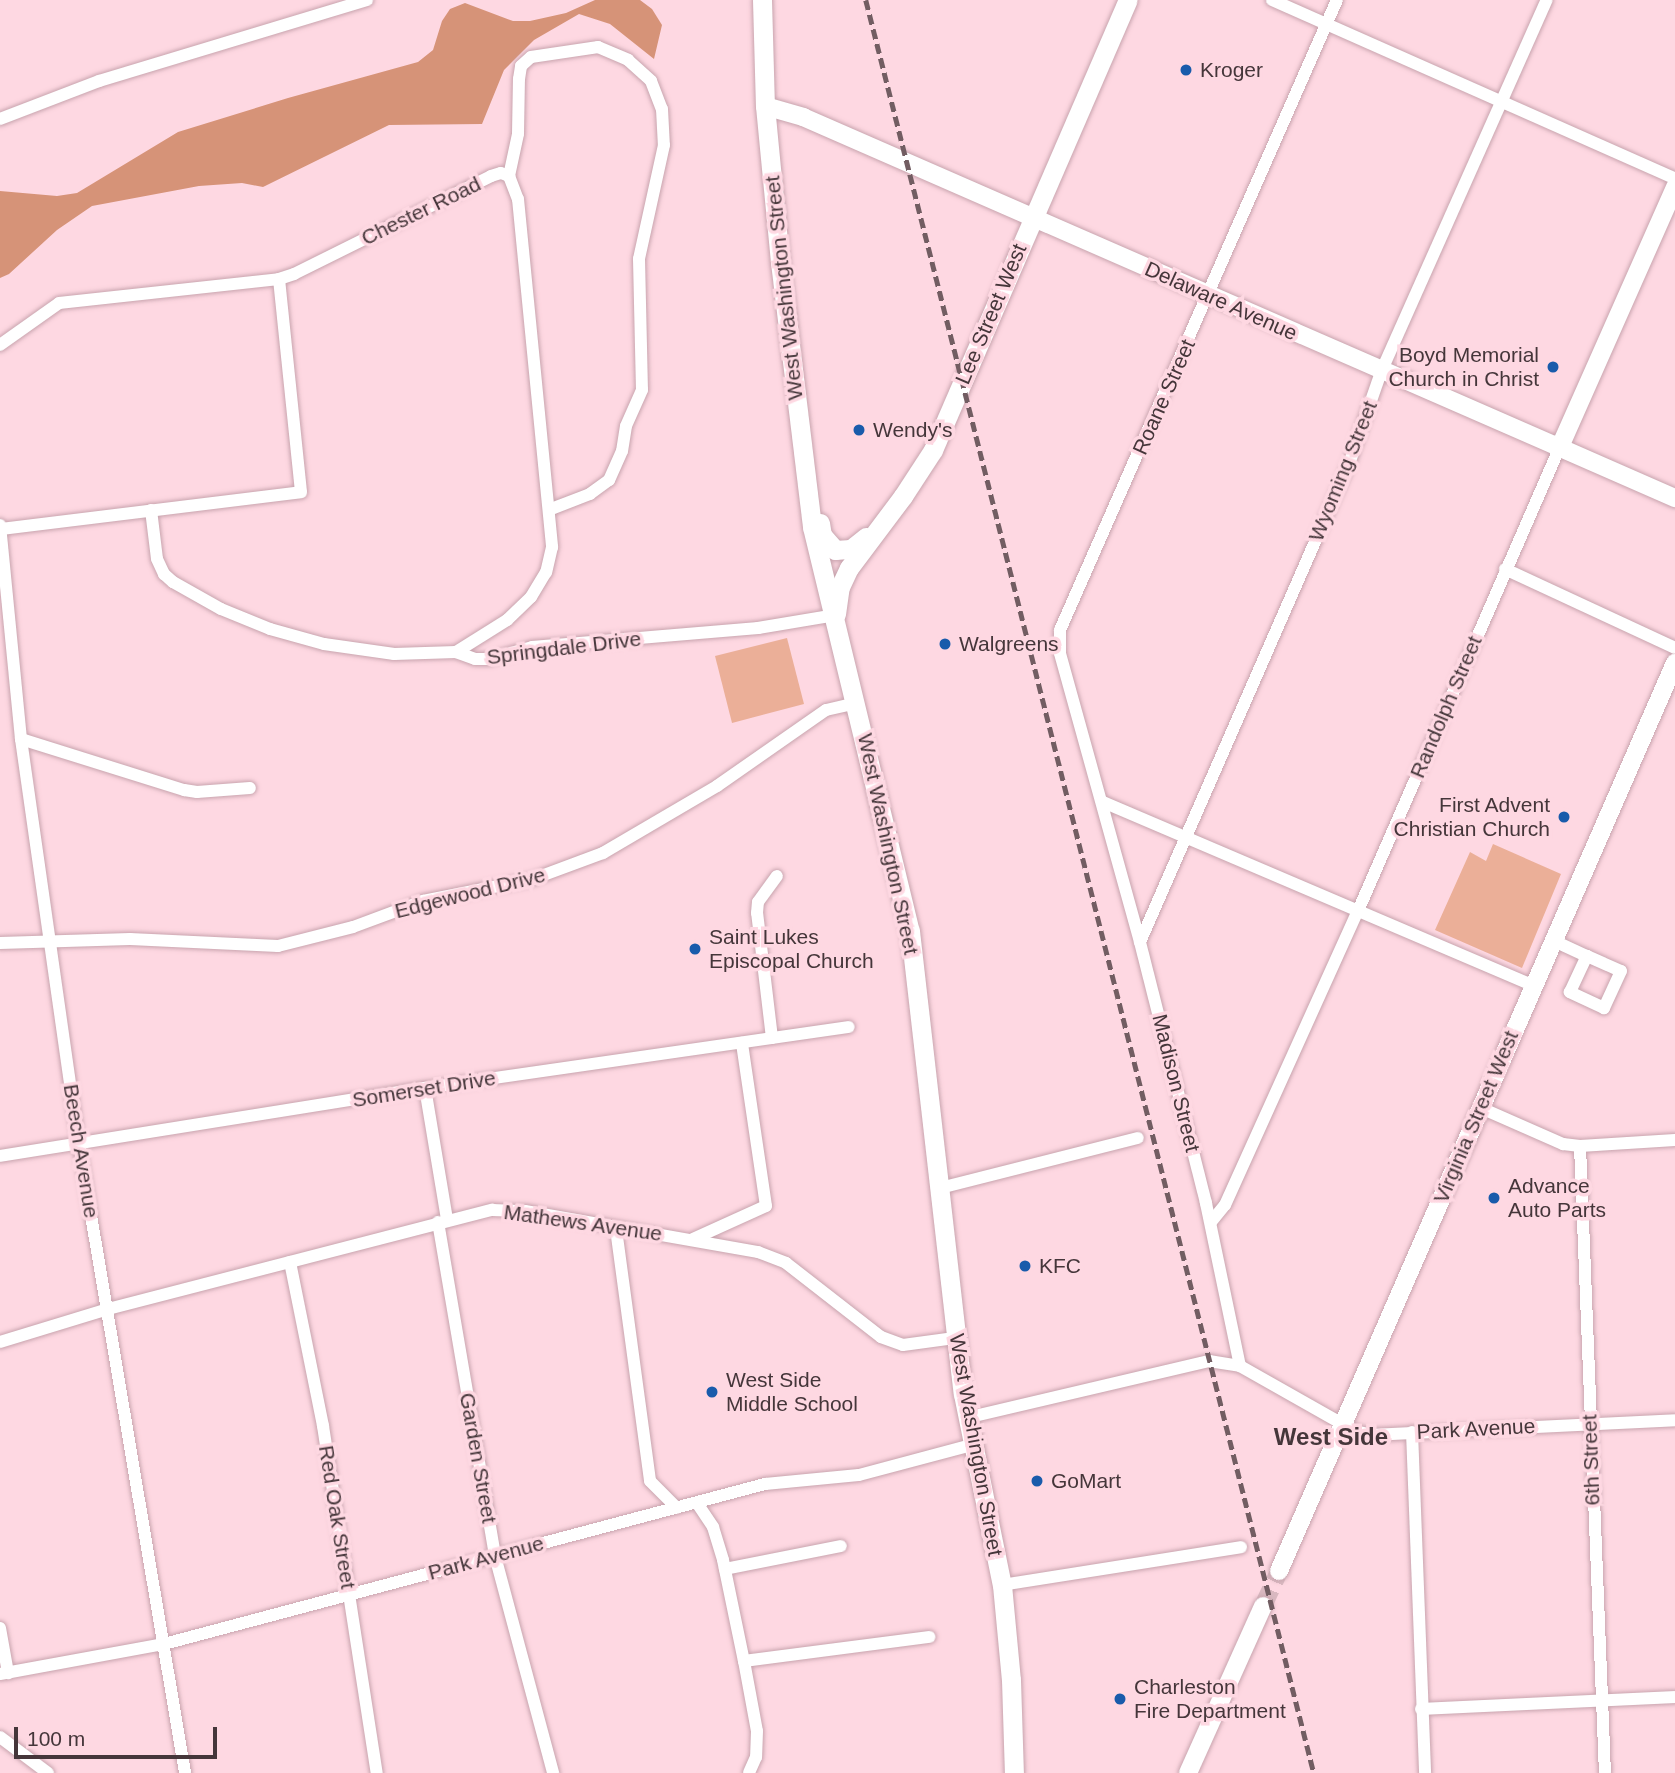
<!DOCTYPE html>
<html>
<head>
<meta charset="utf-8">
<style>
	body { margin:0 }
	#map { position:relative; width:1675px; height:1773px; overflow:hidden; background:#fed8e2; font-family:Arial,sans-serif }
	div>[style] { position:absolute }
	.green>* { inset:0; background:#ebaf98 }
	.forest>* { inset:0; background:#d69378 }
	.secondary-tunnel>* { height:18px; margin-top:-9px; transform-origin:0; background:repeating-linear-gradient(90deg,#d9b8c0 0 18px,transparent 0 27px) }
	.roads { filter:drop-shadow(0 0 2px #c8a4ae) drop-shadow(0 0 2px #c8a4ae) }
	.minor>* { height:12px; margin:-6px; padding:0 6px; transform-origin:6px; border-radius:6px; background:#fff }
	.secondary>* { height:18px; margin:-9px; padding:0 9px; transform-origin:9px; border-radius:9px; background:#fff }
	.primary>* { height:19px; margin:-9.5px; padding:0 9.5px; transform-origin:9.5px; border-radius:9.5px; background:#fff }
	.rail>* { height:4.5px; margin-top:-2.25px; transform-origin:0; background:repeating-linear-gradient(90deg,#725d62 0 10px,transparent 0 15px) }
	.dots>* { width:19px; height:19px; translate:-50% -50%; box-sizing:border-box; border:4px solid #fed8e2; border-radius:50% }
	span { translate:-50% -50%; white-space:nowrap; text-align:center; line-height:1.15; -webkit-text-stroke:7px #fed8e2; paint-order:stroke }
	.poi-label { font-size:21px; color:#45363a }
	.left { translate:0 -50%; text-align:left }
	.right { translate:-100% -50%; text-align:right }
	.street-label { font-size:21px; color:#45363a }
	.quarter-label { font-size:24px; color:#45363a; font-weight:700 }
	.scale { position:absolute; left:14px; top:1727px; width:203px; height:32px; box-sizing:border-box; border:4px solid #45363a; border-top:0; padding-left:9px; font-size:21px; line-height:24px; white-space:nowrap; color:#45363a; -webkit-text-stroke:5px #fed8e2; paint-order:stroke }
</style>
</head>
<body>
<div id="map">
	<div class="green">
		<div style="clip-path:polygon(787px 638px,804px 704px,732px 723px,715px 656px)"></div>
		<div style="clip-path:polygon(1493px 844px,1561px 874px,1522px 968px,1435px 930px,1470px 852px,1486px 861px)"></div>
	</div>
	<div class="forest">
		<div style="clip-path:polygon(595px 0,640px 0,652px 9px,662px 25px,654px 59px,610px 24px,579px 14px,534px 40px,504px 70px,482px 124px,389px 125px,263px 187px,242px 183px,199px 186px,92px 206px,57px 230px,9px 274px,0 278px,0 191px,57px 196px,77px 193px,178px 132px,288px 98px,418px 62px,433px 50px,442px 21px,450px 9px,465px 3px,513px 21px,530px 21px,566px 13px)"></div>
	</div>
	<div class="secondary-tunnel">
		<div style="left:1263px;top:1606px;width:38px;rotate:-65deg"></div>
	</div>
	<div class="roads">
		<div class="minor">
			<div style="left:1272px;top:0;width:441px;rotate:23.9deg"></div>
			<div style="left:0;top:119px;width:106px;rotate:-21deg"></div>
			<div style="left:99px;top:81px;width:280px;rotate:-16.8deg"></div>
			<div style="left:509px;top:176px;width:43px;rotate:-77.9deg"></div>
			<div style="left:518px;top:134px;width:55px;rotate:-89deg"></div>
			<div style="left:519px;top:79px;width:13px;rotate:-81deg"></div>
			<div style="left:521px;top:66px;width:13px;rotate:-42deg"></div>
			<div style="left:531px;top:57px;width:68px;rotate:-8.5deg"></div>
			<div style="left:598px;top:47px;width:33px;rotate:23deg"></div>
			<div style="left:628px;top:60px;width:31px;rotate:42deg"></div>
			<div style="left:651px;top:81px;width:30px;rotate:69deg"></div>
			<div style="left:662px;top:109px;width:36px;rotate:87deg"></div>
			<div style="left:664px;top:145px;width:117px;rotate:102.4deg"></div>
			<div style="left:639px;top:259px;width:131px;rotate:88.7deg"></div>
			<div style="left:642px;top:390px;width:39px;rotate:114deg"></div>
			<div style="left:626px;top:426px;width:25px;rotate:99deg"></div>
			<div style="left:622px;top:451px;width:32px;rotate:114deg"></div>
			<div style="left:609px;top:480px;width:24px;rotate:144deg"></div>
			<div style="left:590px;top:494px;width:42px;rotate:159deg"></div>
			<div style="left:0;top:345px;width:72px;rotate:-35.4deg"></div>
			<div style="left:59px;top:303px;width:221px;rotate:-6.2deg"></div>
			<div style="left:279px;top:279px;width:16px;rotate:-18deg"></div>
			<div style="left:294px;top:274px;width:220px;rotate:-26.4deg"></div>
			<div style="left:491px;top:176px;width:10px;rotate:-17deg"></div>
			<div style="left:501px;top:173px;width:9px;rotate:21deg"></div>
			<div style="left:509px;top:176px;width:25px;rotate:69deg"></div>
			<div style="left:518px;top:199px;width:350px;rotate:84.4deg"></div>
			<div style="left:552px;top:547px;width:26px;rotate:103deg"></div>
			<div style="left:546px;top:572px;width:29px;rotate:121deg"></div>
			<div style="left:531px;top:597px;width:33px;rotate:136deg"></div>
			<div style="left:507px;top:620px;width:60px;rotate:147.9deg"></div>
			<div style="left:151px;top:510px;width:49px;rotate:83deg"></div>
			<div style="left:157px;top:559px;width:17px;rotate:65deg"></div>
			<div style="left:164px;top:574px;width:12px;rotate:42deg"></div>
			<div style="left:173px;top:582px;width:55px;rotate:29.4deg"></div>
			<div style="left:221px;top:609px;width:53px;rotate:22.2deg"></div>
			<div style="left:270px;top:629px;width:56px;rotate:15.5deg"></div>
			<div style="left:324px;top:644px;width:71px;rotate:8.1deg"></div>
			<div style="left:394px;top:654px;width:62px;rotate:-1.8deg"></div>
			<div style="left:456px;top:652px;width:20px;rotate:20deg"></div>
			<div style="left:475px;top:659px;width:15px"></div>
			<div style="left:490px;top:659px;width:44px;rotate:-15.9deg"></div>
			<div style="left:532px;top:647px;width:227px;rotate:-4.8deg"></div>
			<div style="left:758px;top:628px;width:79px;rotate:-9.5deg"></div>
			<div style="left:0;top:525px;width:215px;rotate:84.4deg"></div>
			<div style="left:21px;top:739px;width:409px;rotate:81.9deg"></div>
			<div style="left:79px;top:1144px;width:638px;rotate:80.43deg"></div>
			<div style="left:1px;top:529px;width:302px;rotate:-7deg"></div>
			<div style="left:301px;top:492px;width:214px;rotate:-95.9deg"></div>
			<div style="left:1505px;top:569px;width:187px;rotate:24.9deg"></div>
			<div style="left:21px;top:739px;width:171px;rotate:17.4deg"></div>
			<div style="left:184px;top:790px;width:13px;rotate:9deg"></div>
			<div style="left:197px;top:792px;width:53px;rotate:-4.3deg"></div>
			<div style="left:1103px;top:802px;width:467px;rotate:23.1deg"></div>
			<div style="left:1552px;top:940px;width:38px;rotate:25deg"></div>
			<div style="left:1587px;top:956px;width:37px;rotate:24deg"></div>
			<div style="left:1621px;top:971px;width:41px;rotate:114.7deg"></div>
			<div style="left:1604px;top:1008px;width:38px;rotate:-155deg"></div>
			<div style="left:1570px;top:992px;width:40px;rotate:-65deg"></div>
			<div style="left:1140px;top:942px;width:522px;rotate:-66.38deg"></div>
			<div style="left:1349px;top:464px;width:97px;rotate:-70.8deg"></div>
			<div style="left:1381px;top:372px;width:407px;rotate:-66deg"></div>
			<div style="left:0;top:943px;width:130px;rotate:-1.8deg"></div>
			<div style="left:130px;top:939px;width:148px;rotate:2.7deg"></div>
			<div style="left:278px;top:946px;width:77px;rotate:-14.2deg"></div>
			<div style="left:353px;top:927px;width:75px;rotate:-20.4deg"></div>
			<div style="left:423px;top:901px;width:112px;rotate:-11.3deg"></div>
			<div style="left:533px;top:879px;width:75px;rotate:-20.4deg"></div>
			<div style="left:603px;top:853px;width:132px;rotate:-30.4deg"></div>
			<div style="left:717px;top:786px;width:133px;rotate:-34.9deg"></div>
			<div style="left:826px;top:710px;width:32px;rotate:-13deg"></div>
			<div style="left:772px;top:1038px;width:126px;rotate:-96.8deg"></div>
			<div style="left:757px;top:913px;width:11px;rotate:-85deg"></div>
			<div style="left:758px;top:902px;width:32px;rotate:-54deg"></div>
			<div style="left:425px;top:1088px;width:134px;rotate:80.5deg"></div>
			<div style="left:1481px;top:1108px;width:90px;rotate:23.7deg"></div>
			<div style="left:1563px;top:1144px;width:17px;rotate:7deg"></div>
			<div style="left:1580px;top:1146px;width:95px;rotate:-3.6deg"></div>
			<div style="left:1580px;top:1146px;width:627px;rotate:87.72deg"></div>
			<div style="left:0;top:1156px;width:430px;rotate:-9.1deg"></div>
			<div style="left:425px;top:1088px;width:428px;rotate:-8.2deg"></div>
			<div style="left:940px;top:1188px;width:204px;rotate:-14.2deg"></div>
			<div style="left:438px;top:1222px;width:339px;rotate:80.3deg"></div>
			<div style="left:495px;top:1556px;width:225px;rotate:75deg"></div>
			<div style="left:1211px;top:1222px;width:22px;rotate:-51deg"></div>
			<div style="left:1225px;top:1205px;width:323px;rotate:-65.7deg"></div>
			<div style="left:1358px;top:911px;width:504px;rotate:-66.49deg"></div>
			<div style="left:616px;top:1229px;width:254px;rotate:82.3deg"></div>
			<div style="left:650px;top:1481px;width:38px;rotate:45deg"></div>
			<div style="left:693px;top:1239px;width:80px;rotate:-24.3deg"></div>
			<div style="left:766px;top:1206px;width:165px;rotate:-98.4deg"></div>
			<div style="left:290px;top:1262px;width:167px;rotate:78.6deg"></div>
			<div style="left:323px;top:1426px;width:351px;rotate:81.2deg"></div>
			<div style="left:0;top:1342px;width:113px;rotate:-17deg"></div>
			<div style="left:108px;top:1309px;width:397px;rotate:-14.5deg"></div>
			<div style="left:492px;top:1210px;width:33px;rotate:2deg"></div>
			<div style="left:525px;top:1211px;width:237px;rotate:10deg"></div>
			<div style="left:758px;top:1252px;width:30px;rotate:21deg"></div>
			<div style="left:786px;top:1263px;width:120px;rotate:37.9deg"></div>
			<div style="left:881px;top:1337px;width:23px;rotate:20deg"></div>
			<div style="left:903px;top:1345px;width:52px;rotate:-7.7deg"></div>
			<div style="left:1240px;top:1366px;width:167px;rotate:-101.8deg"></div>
			<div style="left:1206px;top:1203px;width:269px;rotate:-104.2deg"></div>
			<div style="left:1140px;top:942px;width:300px;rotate:-105.5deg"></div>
			<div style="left:1060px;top:653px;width:23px;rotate:-90deg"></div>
			<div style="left:1060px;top:630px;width:688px;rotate:-66.27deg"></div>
			<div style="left:966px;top:1418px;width:250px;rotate:-13.2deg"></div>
			<div style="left:1209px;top:1361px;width:31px;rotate:9deg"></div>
			<div style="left:1240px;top:1366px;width:132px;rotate:29.5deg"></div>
			<div style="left:1355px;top:1431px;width:17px;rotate:13deg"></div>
			<div style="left:1372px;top:1435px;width:303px;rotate:-2.8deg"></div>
			<div style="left:1412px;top:1432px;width:341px;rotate:87.8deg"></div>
			<div style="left:697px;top:1503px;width:29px;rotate:56deg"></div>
			<div style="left:713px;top:1527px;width:34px;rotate:73deg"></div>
			<div style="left:723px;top:1560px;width:103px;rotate:78.3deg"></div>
			<div style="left:744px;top:1661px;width:71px;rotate:79.5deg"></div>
			<div style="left:757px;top:1731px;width:26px;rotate:92deg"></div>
			<div style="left:756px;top:1757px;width:17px;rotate:114deg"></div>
			<div style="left:725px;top:1569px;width:118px;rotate:-11.2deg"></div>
			<div style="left:1002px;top:1585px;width:242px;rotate:-9deg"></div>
			<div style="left:0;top:1628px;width:46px;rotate:79.9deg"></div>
			<div style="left:744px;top:1661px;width:187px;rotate:-7.4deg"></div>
			<div style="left:0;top:1674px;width:167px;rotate:-10.4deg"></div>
			<div style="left:164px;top:1644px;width:622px;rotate:-14.91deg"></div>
			<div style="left:765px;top:1484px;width:94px;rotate:-5.5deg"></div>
			<div style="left:859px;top:1475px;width:117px;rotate:-14.9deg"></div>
			<div style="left:1421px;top:1709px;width:254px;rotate:-2.7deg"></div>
			<div style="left:0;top:1737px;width:60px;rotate:36.9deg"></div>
		</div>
		<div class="secondary">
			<div style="left:765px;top:106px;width:40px;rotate:16deg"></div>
			<div style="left:803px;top:117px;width:952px;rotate:23.6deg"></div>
			<div style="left:1559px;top:449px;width:287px;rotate:-66.1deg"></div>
			<div style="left:1279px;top:1571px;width:991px;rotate:-66.44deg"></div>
			<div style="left:1188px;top:1773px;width:183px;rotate:-65.8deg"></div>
		</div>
		<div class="primary">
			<div style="left:762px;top:0;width:106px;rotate:88.4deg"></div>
			<div style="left:765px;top:106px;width:157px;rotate:84.5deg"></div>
			<div style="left:780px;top:262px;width:267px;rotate:83.1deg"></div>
			<div style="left:812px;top:527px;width:416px;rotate:76.4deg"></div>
			<div style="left:910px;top:931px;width:466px;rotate:83.5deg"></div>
			<div style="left:963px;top:1394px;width:195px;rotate:78.5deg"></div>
			<div style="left:1002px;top:1585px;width:95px;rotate:84.6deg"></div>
			<div style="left:1011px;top:1680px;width:93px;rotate:88.2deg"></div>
			<div style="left:820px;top:523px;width:12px;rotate:81deg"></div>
			<div style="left:822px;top:535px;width:20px;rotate:49deg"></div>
			<div style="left:835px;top:550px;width:16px;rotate:-4deg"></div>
			<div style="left:851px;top:549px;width:19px;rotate:-39deg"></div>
			<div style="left:836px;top:614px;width:27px;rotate:-82deg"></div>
			<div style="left:840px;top:587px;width:21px;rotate:-65deg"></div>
			<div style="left:849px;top:568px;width:90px;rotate:-53.1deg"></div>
			<div style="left:903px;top:496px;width:55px;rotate:-56.9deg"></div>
			<div style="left:933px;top:450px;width:490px;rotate:-66.6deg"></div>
		</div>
	</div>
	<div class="rail">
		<div style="left:866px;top:0;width:1829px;rotate:75.82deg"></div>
	</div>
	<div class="dots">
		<div style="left:1186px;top:70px;background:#195bab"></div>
		<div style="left:1553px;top:367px;background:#195bab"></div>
		<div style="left:859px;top:430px;background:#195bab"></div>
		<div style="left:945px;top:644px;background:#195bab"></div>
		<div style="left:1564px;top:817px;background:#195bab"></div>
		<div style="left:695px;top:949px;background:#195bab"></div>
		<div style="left:1494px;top:1198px;background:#195bab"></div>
		<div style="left:1025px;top:1266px;background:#195bab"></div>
		<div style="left:712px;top:1392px;background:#195bab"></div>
		<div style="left:1037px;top:1481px;background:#195bab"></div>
		<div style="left:1120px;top:1699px;background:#195bab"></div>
	</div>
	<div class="poi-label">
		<span class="left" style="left:1200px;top:70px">Kroger</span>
		<span class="right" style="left:1539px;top:367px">Boyd Memorial<br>Church in Christ</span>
		<span class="left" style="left:873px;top:430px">Wendy's</span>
		<span class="left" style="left:959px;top:644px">Walgreens</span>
		<span class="right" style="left:1550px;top:817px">First Advent<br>Christian Church</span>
		<span class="left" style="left:709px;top:949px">Saint Lukes<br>Episcopal Church</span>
		<span class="left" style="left:1508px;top:1198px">Advance<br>Auto Parts</span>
		<span class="left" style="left:1039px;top:1266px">KFC</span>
		<span class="left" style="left:726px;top:1392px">West Side<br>Middle School</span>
		<span class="left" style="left:1051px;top:1481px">GoMart</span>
		<span class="left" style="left:1134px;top:1699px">Charleston<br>Fire Department</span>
	</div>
	<div class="street-label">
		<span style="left:421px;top:211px;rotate:-26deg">Chester Road</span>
		<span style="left:784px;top:288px;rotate:-96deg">West Washington Street</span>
		<span style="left:1221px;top:301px;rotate:24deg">Delaware Avenue</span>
		<span style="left:991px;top:314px;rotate:-67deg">Lee Street West</span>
		<span style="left:1164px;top:397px;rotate:-66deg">Roane Street</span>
		<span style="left:1343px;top:471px;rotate:-68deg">Wyoming Street</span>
		<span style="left:564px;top:648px;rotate:-7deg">Springdale Drive</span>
		<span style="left:1446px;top:707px;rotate:-67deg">Randolph Street</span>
		<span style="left:888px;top:844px;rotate:78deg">West Washington Street</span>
		<span style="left:470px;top:893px;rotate:-14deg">Edgewood Drive</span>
		<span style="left:1176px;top:1083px;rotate:76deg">Madison Street</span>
		<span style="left:424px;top:1089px;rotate:-9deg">Somerset Drive</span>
		<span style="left:1476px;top:1117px;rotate:-67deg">Virginia Street West</span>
		<span style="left:81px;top:1151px;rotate:81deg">Beech Avenue</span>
		<span style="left:583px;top:1223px;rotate:8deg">Mathews Avenue</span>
		<span style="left:1476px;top:1429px;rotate:-3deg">Park Avenue</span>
		<span style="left:976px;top:1445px;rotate:80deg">West Washington Street</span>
		<span style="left:478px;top:1458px;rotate:80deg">Garden Street</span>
		<span style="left:1591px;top:1460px;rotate:-92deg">6th Street</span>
		<span style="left:337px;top:1517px;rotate:81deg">Red Oak Street</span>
		<span style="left:486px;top:1558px;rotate:-15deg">Park Avenue</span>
	</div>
	<div class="quarter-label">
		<span style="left:1331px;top:1437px">West Side</span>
	</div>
	<div class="scale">100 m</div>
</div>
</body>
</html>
